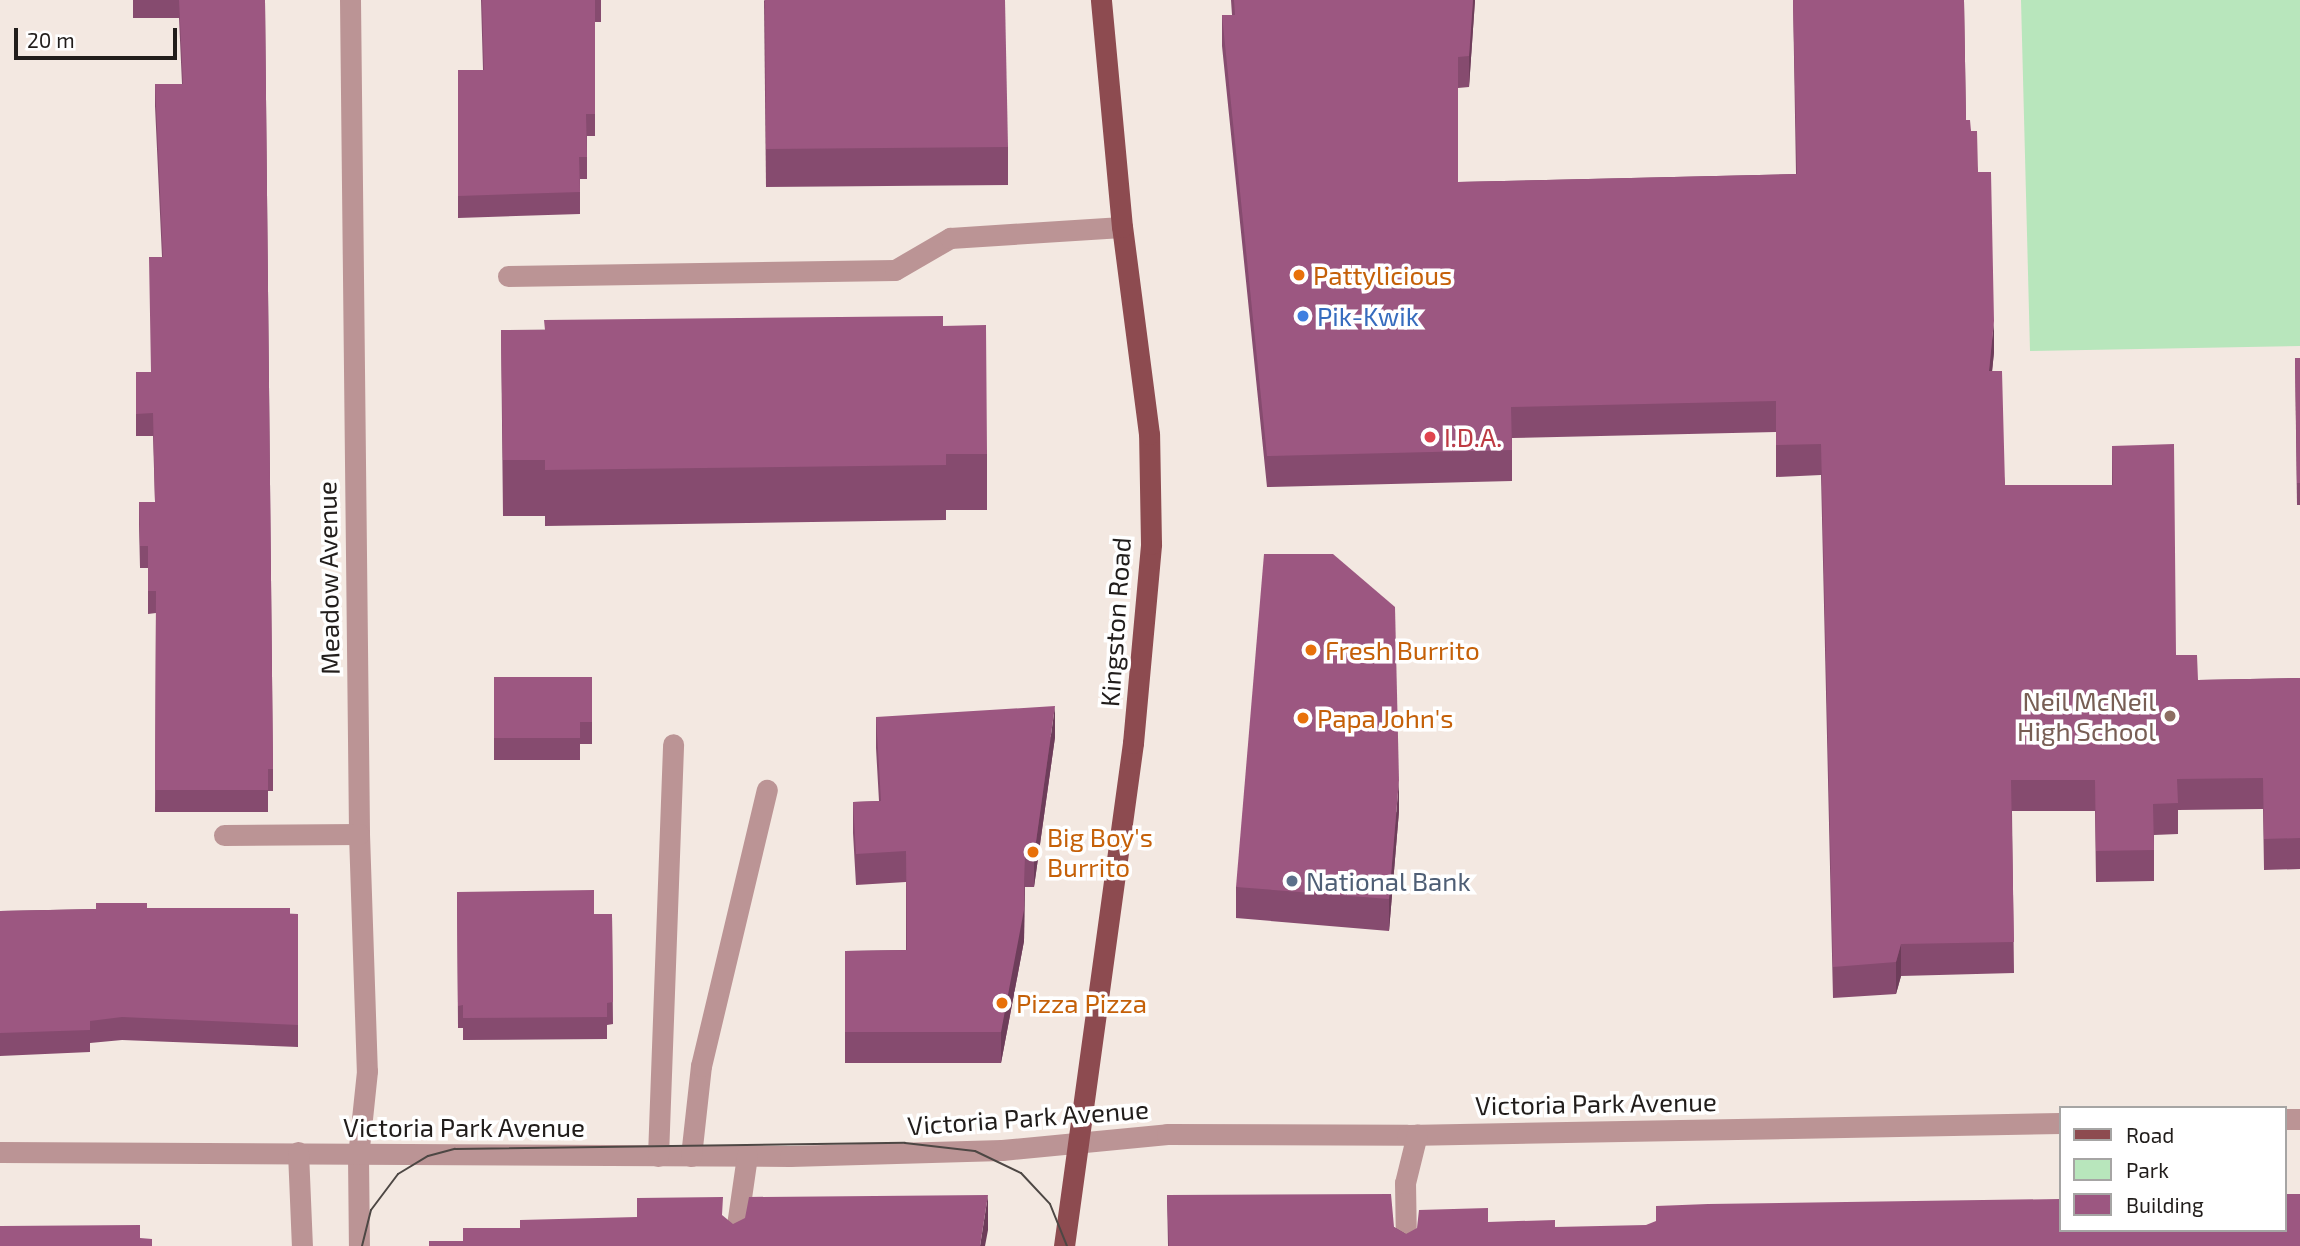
<!DOCTYPE html>
<html>
<head>
<meta charset="utf-8">
<style>
	body { margin:0 }
	#map { position:relative; width:2300px; height:1246px; overflow:hidden; background:#f3e8e1; font-family:"Exo 2",sans-serif }
	div>[style] { position:absolute }
	.green>* { inset:0; background:#b8e6bc }
	.minor>* { height:21px; margin:-10.5px; padding:0 10.5px; transform-origin:10.5px; border-radius:10.5px; background:#bb9495 }
	.major>* { height:21px; margin:-10.5px; padding:0 10.5px; transform-origin:10.5px; border-radius:10.5px; background:#8d4b50 }
	.tram>* { height:2px; margin:-1px; padding:0 1px; transform-origin:1px; border-radius:1px; background:#4d4744 }
	.wall>* { inset:0; background:#864b6f }
	.shaded-wall>* { inset:0; background:#6d3d5a }
	.building>* { inset:0; background:#9c5781 }
	.dots>* { width:19px; height:19px; translate:-50% -50%; box-sizing:border-box; border:4px solid #fff; border-radius:50% }
	span { translate:-50% -50%; white-space:nowrap; text-align:center; line-height:1.15; -webkit-text-stroke:7px #fff; paint-order:stroke }
	.food-label { font-size:26px; color:#c56008 }
	.left { translate:0 -50%; text-align:left }
	.shop-label { font-size:26px; color:#366cbe }
	.health-label { font-size:26px; color:#be3a42 }
	.street-label { font-size:26px; color:#211d1b }
	.education-label { font-size:26px; color:#785e54 }
	.right { translate:-100% -50%; text-align:right }
	.service-label { font-size:26px; color:#4e5e75 }
	.legend { position:absolute; left:2059px; top:1106px; width:228px; height:126px; box-sizing:border-box; background:#fff; border:2px solid #a6a5a4; margin:0; padding:9px 12px; list-style:none; font-size:21px; color:#211d1b }
	.legend li { display:flex; align-items:center; gap:14px; height:35px }
	.legend b { width:35px; border:2px solid #a6a5a4 }
	.scale { position:absolute; left:14px; top:28px; width:163px; height:32px; box-sizing:border-box; border:4px solid #211d1b; border-top:0; padding-left:9px; font-size:21px; line-height:24px; white-space:nowrap; color:#211d1b; -webkit-text-stroke:5px #fff; paint-order:stroke }
</style>
</head>
<body>
<div id="map">
	<div class="green">
		<div style="clip-path:polygon(2021px 0,2300px 0,2300px 346px,2030px 351px)"></div>
	</div>
	<div class="minor">
		<div style="left:350px;top:0;width:834px;rotate:89.38deg"></div>
		<div style="left:359px;top:834px;width:237px;rotate:88.1deg"></div>
		<div style="left:367px;top:1071px;width:85px;rotate:96deg"></div>
		<div style="left:358px;top:1156px;width:90px;rotate:89.4deg"></div>
		<div style="left:508px;top:276px;width:387px;rotate:-0.9deg"></div>
		<div style="left:895px;top:270px;width:64px;rotate:-30.2deg"></div>
		<div style="left:950px;top:238px;width:172px;rotate:-3.7deg"></div>
		<div style="left:224px;top:835px;width:135px;rotate:-0.4deg"></div>
		<div style="left:2284px;top:1119px;width:16px"></div>
		<div style="left:0;top:1152px;width:790px;rotate:0.29deg"></div>
		<div style="left:790px;top:1156px;width:212px;rotate:-1.6deg"></div>
		<div style="left:1002px;top:1150px;width:166px;rotate:-5.5deg"></div>
		<div style="left:1167px;top:1134px;width:240px;rotate:0.2deg"></div>
		<div style="left:1407px;top:1135px;width:653px;rotate:-1.05deg"></div>
		<div style="left:298px;top:1152px;width:94px;rotate:87.6deg"></div>
		<div style="left:658px;top:1156px;width:412px;rotate:-87.9deg"></div>
		<div style="left:691px;top:1156px;width:91px;rotate:-83.7deg"></div>
		<div style="left:701px;top:1066px;width:284px;rotate:-76.6deg"></div>
		<div style="left:734px;top:1246px;width:91px;rotate:-81.8deg"></div>
		<div style="left:1406px;top:1246px;width:63px;rotate:-90.9deg"></div>
		<div style="left:1405px;top:1183px;width:50px;rotate:-76.2deg"></div>
	</div>
	<div class="major">
		<div style="left:1064px;top:1246px;width:508px;rotate:-82.19deg"></div>
		<div style="left:1133px;top:743px;width:200px;rotate:-84.8deg"></div>
		<div style="left:1151px;top:544px;width:110px;rotate:-91deg"></div>
		<div style="left:1149px;top:434px;width:209px;rotate:-97.4deg"></div>
		<div style="left:1122px;top:227px;width:228px;rotate:-95.3deg"></div>
	</div>
	<div class="tram">
		<div style="left:362px;top:1246px;width:37px;rotate:-76deg"></div>
		<div style="left:371px;top:1210px;width:45px;rotate:-53.1deg"></div>
		<div style="left:398px;top:1174px;width:35px;rotate:-31deg"></div>
		<div style="left:428px;top:1156px;width:28px;rotate:-15deg"></div>
		<div style="left:455px;top:1149px;width:450px;rotate:-0.8deg"></div>
		<div style="left:905px;top:1143px;width:70px;rotate:6.5deg"></div>
		<div style="left:975px;top:1151px;width:51px;rotate:25.6deg"></div>
		<div style="left:1021px;top:1173px;width:42px;rotate:46.9deg"></div>
		<div style="left:1050px;top:1204px;width:45px;rotate:68deg"></div>
	</div>
	<div class="wall">
		<div style="clip-path:polygon(133px 0,265px 0,273px 769px,273px 791px,268px 791px,268px 812px,155px 812px,156px 613px,148px 614px,148px 568px,140px 568px,139px 524px,139px 502px,155px 502px,153px 436px,136px 436px,136px 372px,151px 372px,162px 257px,155px 106px,155px 84px,182px 84px,179px 18px,133px 18px)"></div>
		<div style="clip-path:polygon(481px 0,601px 0,601px 22px,595px 22px,595px 136px,587px 136px,587px 179px,580px 179px,580px 214px,458px 218px,458px 70px,483px 70px)"></div>
		<div style="clip-path:polygon(764px 0,1008px 147px,1008px 185px,766px 187px)"></div>
		<div style="clip-path:polygon(1231px 0,1475px 0,1469px 87px,1458px 88px,1458px 182px,1796px 174px,1793px 0,1964px 0,1966px 120px,1971px 131px,1978px 172px,1994px 352px,1992px 371px,2005px 485px,2112px 485px,2112px 446px,2176px 655px,2198px 680px,2300px 678px,2300px 869px,2264px 870px,2263px 809px,2178px 810px,2178px 834px,2154px 835px,2154px 881px,2096px 882px,2095px 811px,2012px 811px,2014px 973px,1901px 976px,1896px 994px,1833px 998px,1821px 475px,1776px 477px,1776px 432px,1512px 438px,1512px 481px,1267px 487px,1222px 46px,1222px 15px,1232px 15px)"></div>
		<div style="clip-path:polygon(943px 326px,987px 454px,987px 510px,946px 510px,946px 520px,545px 526px,545px 516px,503px 516px,501px 330px)"></div>
		<div style="clip-path:polygon(2295px 358px,2300px 358px,2300px 505px,2297px 505px)"></div>
		<div style="clip-path:polygon(494px 677px,592px 677px,592px 744px,580px 744px,580px 760px,494px 760px)"></div>
		<div style="clip-path:polygon(876px 717px,1055px 737px,1034px 887px,1025px 887px,1024px 941px,1001px 1063px,845px 1063px,845px 951px,906px 950px,906px 882px,856px 885px,853px 833px,853px 802px,879px 801px,876px 748px)"></div>
		<div style="clip-path:polygon(1399px 811px,1389px 931px,1236px 918px,1236px 887px)"></div>
		<div style="clip-path:polygon(457px 892px,594px 914px,612px 914px,613px 1024px,607px 1025px,607px 1039px,463px 1040px,463px 1028px,458px 1028px)"></div>
		<div style="clip-path:polygon(147px 908px,298px 914px,298px 1047px,122px 1040px,90px 1043px,90px 1052px,0 1056px,0 911px)"></div>
		<div style="clip-path:polygon(1167px 1195px,1394px 1227px,1406px 1234px,1488px 1222px,1555px 1227px,2300px 1246px,1168px 1246px)"></div>
	</div>
	<div class="shaded-wall">
		<div style="clip-path:polygon(1473px 0,1475px 0,1469px 87px,1469px 56px)"></div>
		<div style="clip-path:polygon(1994px 321px,1994px 352px,1989px 402px,1989px 371px)"></div>
		<div style="clip-path:polygon(1055px 706px,1055px 737px,1034px 887px,1034px 856px)"></div>
		<div style="clip-path:polygon(1399px 780px,1399px 811px,1389px 931px,1389px 899px)"></div>
		<div style="clip-path:polygon(1025px 856px,1024px 941px,1001px 1063px,1001px 1032px)"></div>
		<div style="clip-path:polygon(1901px 944px,1901px 976px,1896px 994px,1896px 962px)"></div>
		<div style="clip-path:polygon(988px 1195px,988px 1230px,985px 1246px,980px 1246px)"></div>
	</div>
	<div class="building">
		<div style="clip-path:polygon(179px 0,265px 0,273px 769px,268px 769px,268px 790px,155px 790px,156px 591px,148px 591px,148px 546px,140px 546px,139px 502px,155px 502px,153px 413px,136px 414px,136px 372px,151px 372px,149px 257px,163px 257px,155px 84px,183px 84px)"></div>
		<div style="clip-path:polygon(482px 0,595px 0,595px 114px,586px 114px,587px 157px,579px 157px,580px 192px,458px 196px,458px 70px,484px 70px)"></div>
		<div style="clip-path:polygon(765px 0,1005px 0,1008px 147px,766px 149px)"></div>
		<div style="clip-path:polygon(1234px 0,1473px 0,1469px 56px,1458px 57px,1458px 182px,1797px 174px,1793px 0,1964px 0,1966px 120px,1970px 120px,1971px 131px,1977px 131px,1978px 172px,1991px 172px,1994px 321px,1989px 371px,2002px 371px,2005px 485px,2113px 485px,2112px 446px,2174px 444px,2176px 655px,2197px 655px,2198px 680px,2300px 678px,2300px 838px,2264px 839px,2263px 778px,2177px 779px,2178px 803px,2153px 804px,2154px 850px,2096px 851px,2095px 780px,2011px 780px,2014px 942px,1901px 944px,1896px 962px,1833px 967px,1821px 444px,1776px 445px,1776px 401px,1511px 407px,1512px 450px,1267px 456px,1222px 15px,1235px 15px)"></div>
		<div style="clip-path:polygon(943px 316px,943px 326px,986px 325px,987px 454px,946px 454px,946px 465px,545px 470px,545px 460px,503px 460px,501px 330px,545px 330px,544px 320px)"></div>
		<div style="clip-path:polygon(2295px 358px,2300px 358px,2300px 483px,2297px 483px)"></div>
		<div style="clip-path:polygon(1264px 554px,1333px 554px,1395px 607px,1399px 780px,1389px 899px,1236px 887px)"></div>
		<div style="clip-path:polygon(494px 677px,592px 677px,592px 722px,580px 722px,580px 738px,494px 738px)"></div>
		<div style="clip-path:polygon(1055px 706px,1034px 856px,1025px 856px,1024px 910px,1001px 1032px,845px 1032px,845px 951px,907px 950px,906px 851px,856px 854px,853px 802px,881px 801px,876px 717px)"></div>
		<div style="clip-path:polygon(594px 890px,594px 914px,612px 914px,613px 1002px,607px 1003px,607px 1017px,463px 1018px,463px 1005px,458px 1006px,457px 892px)"></div>
		<div style="clip-path:polygon(96px 903px,147px 903px,147px 908px,290px 908px,290px 914px,298px 914px,298px 1025px,122px 1017px,90px 1021px,90px 1030px,0 1033px,0 911px,96px 909px)"></div>
		<div style="clip-path:polygon(1391px 1194px,1394px 1227px,1406px 1234px,1417px 1228px,1419px 1210px,1488px 1208px,1488px 1222px,1555px 1220px,1555px 1227px,1646px 1225px,1656px 1221px,1656px 1206px,1708px 1204px,2060px 1199px,2060px 1230px,2284px 1230px,2284px 1194px,2300px 1194px,2300px 1246px,1169px 1246px,1167px 1195px)"></div>
		<div style="clip-path:polygon(988px 1195px,980px 1246px,429px 1246px,429px 1241px,463px 1241px,463px 1228px,520px 1228px,520px 1220px,637px 1217px,637px 1198px,723px 1197px,722px 1215px,733px 1224px,745px 1218px,749px 1197px)"></div>
		<div style="clip-path:polygon(140px 1225px,140px 1238px,152px 1239px,152px 1246px,0 1246px,0 1226px)"></div>
	</div>
	<div class="dots">
		<div style="left:1299px;top:275px;background:#e8710a"></div>
		<div style="left:1303px;top:316px;background:#3f7fe0"></div>
		<div style="left:1430px;top:437px;background:#e0444e"></div>
		<div style="left:1311px;top:650px;background:#e8710a"></div>
		<div style="left:2170px;top:716px;background:#8d6e63"></div>
		<div style="left:1303px;top:718px;background:#e8710a"></div>
		<div style="left:1033px;top:852px;background:#e8710a"></div>
		<div style="left:1292px;top:881px;background:#5c6f8a"></div>
		<div style="left:1002px;top:1003px;background:#e8710a"></div>
	</div>
	<div class="food-label">
		<span class="left" style="left:1313px;top:275px">Pattylicious</span>
		<span class="left" style="left:1325px;top:650px">Fresh Burrito</span>
		<span class="left" style="left:1317px;top:718px">Papa John's</span>
		<span class="left" style="left:1047px;top:852px">Big Boy's<br>Burrito</span>
		<span class="left" style="left:1016px;top:1003px">Pizza Pizza</span>
	</div>
	<div class="shop-label">
		<span class="left" style="left:1317px;top:316px">Pik-Kwik</span>
	</div>
	<div class="health-label">
		<span class="left" style="left:1444px;top:437px">I.D.A.</span>
	</div>
	<div class="street-label">
		<span style="left:328px;top:578px;rotate:-91deg">Meadow Avenue</span>
		<span style="left:1115px;top:622px;rotate:-86deg">Kingston Road</span>
		<span style="left:1596px;top:1103px;rotate:-1deg">Victoria Park Avenue</span>
		<span style="left:1028px;top:1117px;rotate:-4deg">Victoria Park Avenue</span>
		<span style="left:464px;top:1127px">Victoria Park Avenue</span>
	</div>
	<div class="education-label">
		<span class="right" style="left:2156px;top:716px">Neil McNeil<br>High School</span>
	</div>
	<div class="service-label">
		<span class="left" style="left:1306px;top:881px">National Bank</span>
	</div>
	<ul class="legend">
	<li><b style="height:9px;background:#8d4b50"></b>Road</li>
	<li><b style="height:19px;background:#b8e6bc"></b>Park</li>
	<li><b style="height:19px;background:#9c5781"></b>Building</li>
	</ul>
	<div class="scale">20 m</div>
</div>
</body>
</html>
